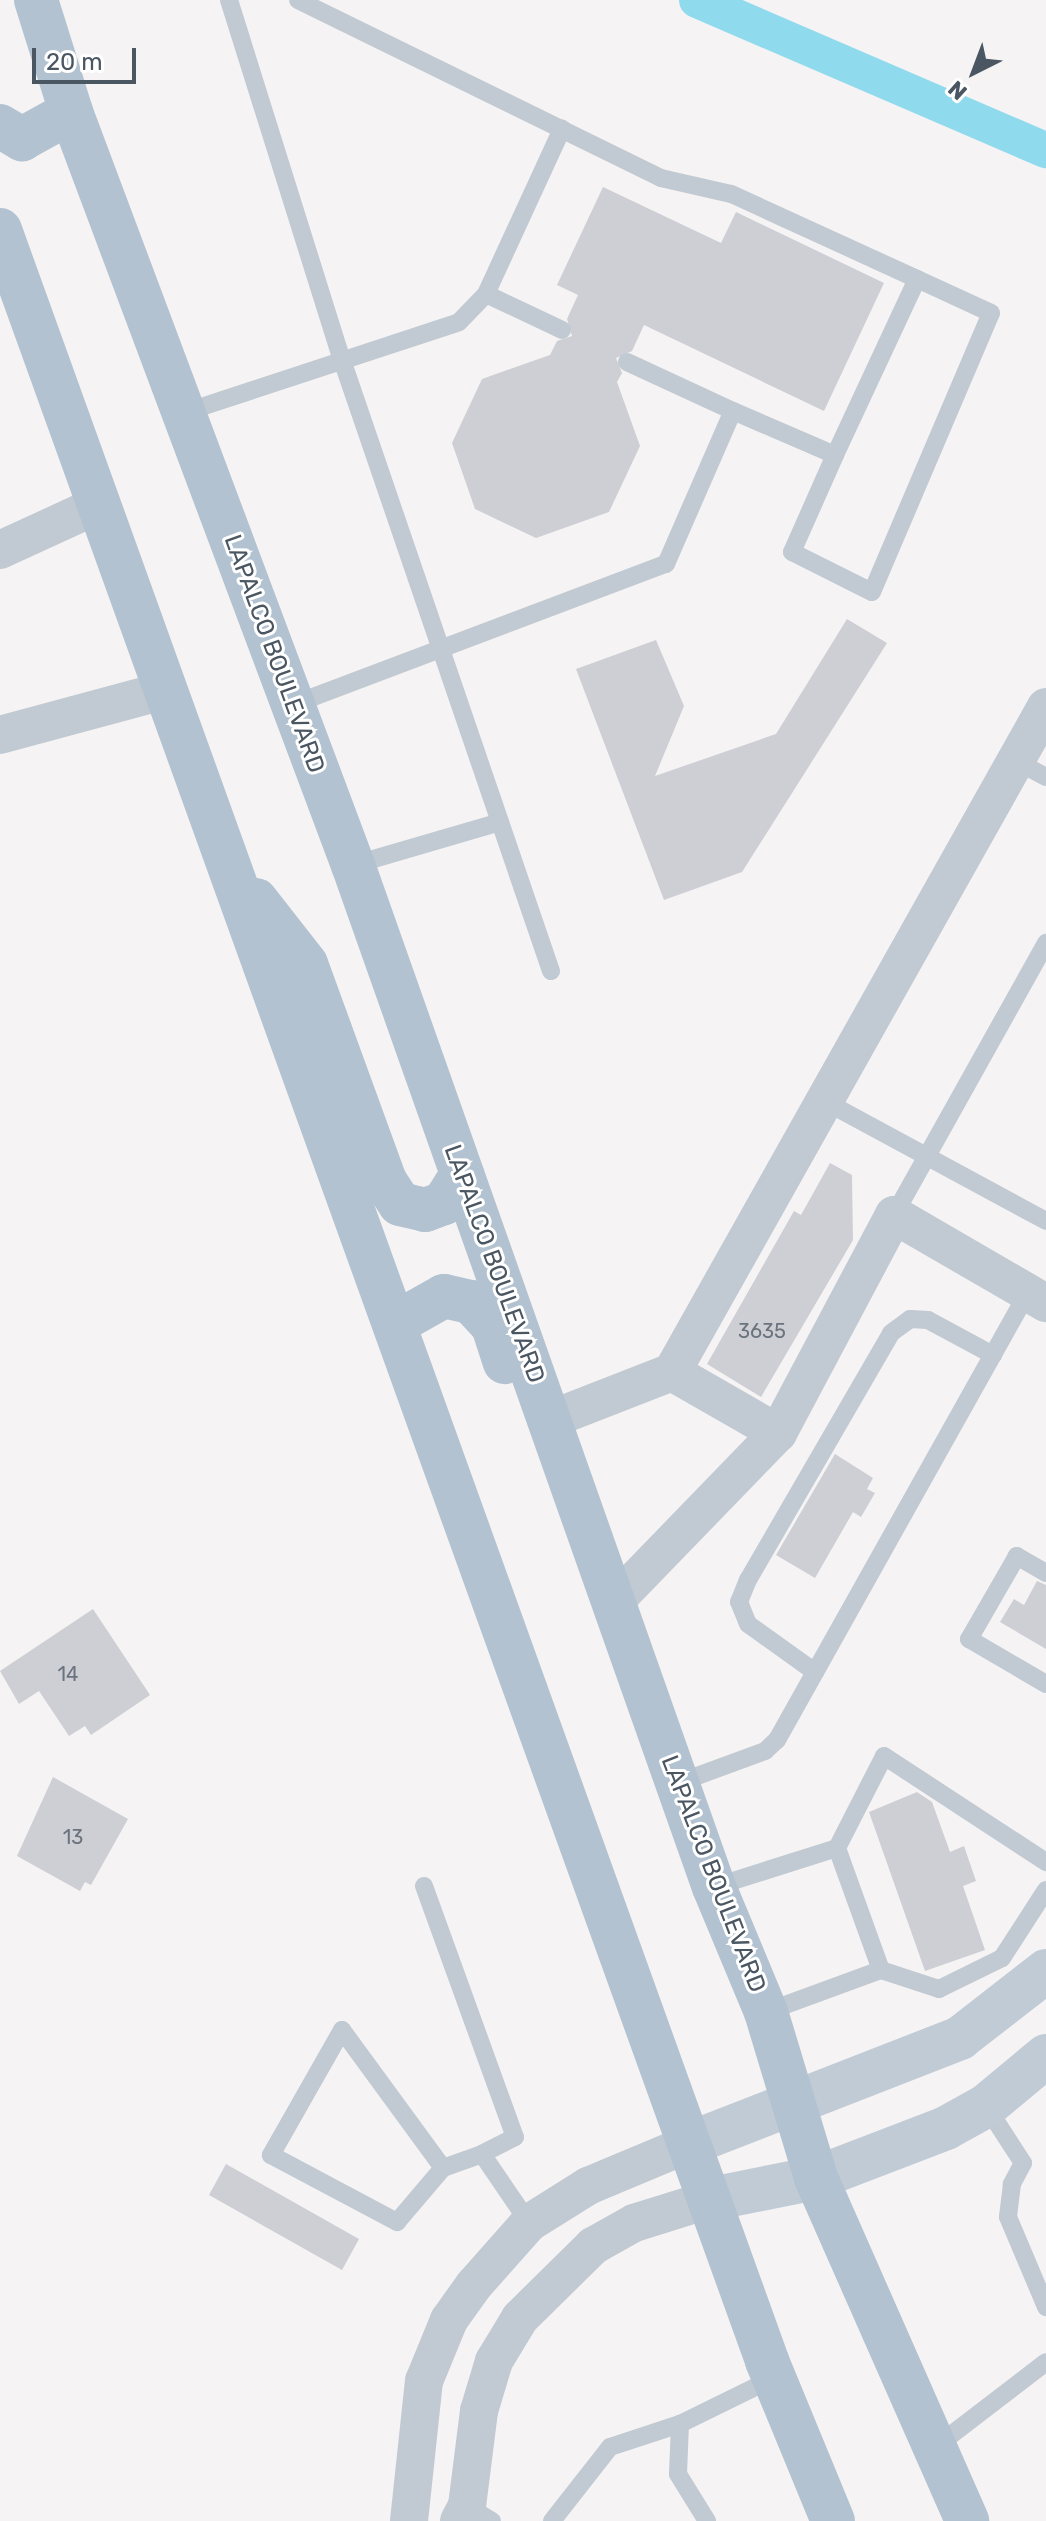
<!DOCTYPE html>
<html>
<head>
<meta charset="utf-8">
<style>
	body { margin:0 }
	#map { position:relative; width:1046px; height:2521px; overflow:hidden; background:#f5f3f3; font-family:Rubik,sans-serif }
	div>[style] { position:absolute }
	.canal>* { height:36px; margin:-18px; padding:0 18px; transform-origin:18px; border-radius:18px; background:#90daee }
	.building>* { inset:0; background:#cdcfd5 }
	.lane>* { height:18px; margin:-9px; padding:0 9px; transform-origin:9px; border-radius:9px; background:#c1cad2 }
	.street>* { height:38px; margin:-19px; padding:0 19px; transform-origin:19px; border-radius:19px; background:#c1cad2 }
	.secondary>* { height:44px; margin:-22px; padding:0 22px; transform-origin:22px; border-radius:22px; background:#c1cbd6 }
	.primary>* { height:44px; margin:-22px; padding:0 22px; transform-origin:22px; border-radius:22px; background:#b3c2d1 }
	span { translate:-50% -50%; white-space:nowrap; text-align:center; line-height:1.15; -webkit-text-stroke:6px #fff; paint-order:stroke }
	.number-label { font-size:20px; color:#6b747e }
	.number-label span { -webkit-text-stroke-width:0 }
	.street-label { font-size:24px; color:#4a5661 }
	.north { position:absolute; left:934px; top:32px; width:80px; height:80px; -webkit-text-stroke:6px #fff; paint-order:stroke; rotate:222deg; font-size:22px; font-weight:700; line-height:32px; text-align:center; color:#4a5661 }
	.north::after { content:''; display:block; margin:auto; width:28px; height:36px; background:#4a5661; clip-path:polygon(50% 0,100% 100%,50% 72%,0 100%) }
	.scale { position:absolute; left:32px; top:48px; width:104px; height:36px; box-sizing:border-box; border:4px solid #4a5661; border-top:0; padding-left:10px; font-size:24px; line-height:28px; white-space:nowrap; color:#4a5661; -webkit-text-stroke:6px #fff; paint-order:stroke }
</style>
</head>
<body>
<div id="map">
	<div class="canal">
		<div style="left:697px;top:0;width:380px;rotate:23.3deg"></div>
	</div>
	<div class="building">
		<div style="clip-path:polygon(603px 187px,721px 243px,736px 212px,884px 283px,824px 411px,644px 325px,632px 351px,616px 358px,622px 373px,617px 382px,640px 446px,609px 512px,536px 538px,475px 509px,452px 443px,482px 379px,550px 355px,557px 341px,572px 336px,567px 319px,578px 295px,557px 285px)"></div>
		<div style="clip-path:polygon(847px 619px,887px 643px,742px 872px,664px 900px,576px 669px,656px 640px,684px 706px,655px 776px,776px 734px)"></div>
		<div style="clip-path:polygon(830px 1163px,852px 1175px,853px 1240px,761px 1397px,707px 1364px,794px 1211px,801px 1215px)"></div>
		<div style="clip-path:polygon(835px 1454px,873px 1478px,867px 1489px,875px 1493px,861px 1517px,853px 1512px,815px 1578px,776px 1555px)"></div>
		<div style="clip-path:polygon(1037px 1581px,1046px 1585px,1046px 1649px,1000px 1622px,1014px 1599px,1024px 1605px)"></div>
		<div style="clip-path:polygon(93px 1609px,150px 1695px,91px 1735px,85px 1726px,69px 1736px,39px 1691px,19px 1704px,0 1671px)"></div>
		<div style="clip-path:polygon(53px 1777px,128px 1819px,91px 1885px,85px 1882px,80px 1891px,17px 1856px)"></div>
		<div style="clip-path:polygon(917px 1792px,932px 1802px,950px 1852px,964px 1846px,976px 1881px,963px 1886px,985px 1950px,925px 1971px,869px 1812px)"></div>
		<div style="clip-path:polygon(226px 2164px,359px 2239px,342px 2270px,209px 2195px)"></div>
	</div>
	<div class="lane">
		<div style="left:229px;top:0;width:374px;rotate:72.6deg"></div>
		<div style="left:341px;top:357px;width:649px;rotate:71.12deg"></div>
		<div style="left:486px;top:294px;width:182px;rotate:-65.3deg"></div>
		<div style="left:627px;top:362px;width:117px;rotate:24.8deg"></div>
		<div style="left:186px;top:412px;width:287px;rotate:-18.2deg"></div>
		<div style="left:459px;top:322px;width:39px;rotate:-46deg"></div>
		<div style="left:486px;top:294px;width:84px;rotate:25.3deg"></div>
		<div style="left:835px;top:455px;width:106px;rotate:113.9deg"></div>
		<div style="left:792px;top:552px;width:89px;rotate:26.6deg"></div>
		<div style="left:872px;top:592px;width:303px;rotate:-66.9deg"></div>
		<div style="left:991px;top:313px;width:81px;rotate:-155.3deg"></div>
		<div style="left:292px;top:705px;width:400px;rotate:-20.7deg"></div>
		<div style="left:666px;top:564px;width:167px;rotate:-66.4deg"></div>
		<div style="left:733px;top:411px;width:111px;rotate:23.3deg"></div>
		<div style="left:835px;top:455px;width:194px;rotate:-65deg"></div>
		<div style="left:917px;top:279px;width:205px;rotate:-155.4deg"></div>
		<div style="left:731px;top:194px;width:72px;rotate:-167.1deg"></div>
		<div style="left:661px;top:178px;width:404px;rotate:-153.9deg"></div>
		<div style="left:1016px;top:761px;width:34px;rotate:28deg"></div>
		<div style="left:353px;top:865px;width:153px;rotate:-16.3deg"></div>
		<div style="left:828px;top:1103px;width:248px;rotate:28.4deg"></div>
		<div style="left:894px;top:1215px;width:312px;rotate:-60.8deg"></div>
		<div style="left:1046px;top:1573px;width:34px;rotate:-150deg"></div>
		<div style="left:1017px;top:1556px;width:96px;rotate:120deg"></div>
		<div style="left:969px;top:1639px;width:89px;rotate:30.3deg"></div>
		<div style="left:815px;top:1672px;width:82px;rotate:-144.4deg"></div>
		<div style="left:748px;top:1624px;width:24px;rotate:-112deg"></div>
		<div style="left:739px;top:1602px;width:24px;rotate:-68deg"></div>
		<div style="left:748px;top:1580px;width:285px;rotate:-59.9deg"></div>
		<div style="left:891px;top:1333px;width:24px;rotate:-36deg"></div>
		<div style="left:910px;top:1319px;width:18px;rotate:3deg"></div>
		<div style="left:928px;top:1320px;width:74px;rotate:28.3deg"></div>
		<div style="left:678px;top:1783px;width:93px;rotate:-20.2deg"></div>
		<div style="left:765px;top:1751px;width:16px;rotate:-43deg"></div>
		<div style="left:777px;top:1740px;width:514px;rotate:-60.74deg"></div>
		<div style="left:837px;top:1848px;width:130px;rotate:70.2deg"></div>
		<div style="left:424px;top:1886px;width:267px;rotate:70.1deg"></div>
		<div style="left:515px;top:2137px;width:37px;rotate:153deg"></div>
		<div style="left:714px;top:1887px;width:129px;rotate:-17.6deg"></div>
		<div style="left:837px;top:1848px;width:103px;rotate:-62.9deg"></div>
		<div style="left:884px;top:1756px;width:194px;rotate:33.2deg"></div>
		<div style="left:766px;top:2012px;width:122px;rotate:-20.1deg"></div>
		<div style="left:881px;top:1970px;width:61px;rotate:18.1deg"></div>
		<div style="left:939px;top:1989px;width:70px;rotate:-26.2deg"></div>
		<div style="left:1002px;top:1958px;width:81px;rotate:-57.1deg"></div>
		<div style="left:986px;top:2106px;width:68px;rotate:57deg"></div>
		<div style="left:1023px;top:2163px;width:24px;rotate:118deg"></div>
		<div style="left:1012px;top:2184px;width:33px;rotate:97deg"></div>
		<div style="left:1008px;top:2217px;width:98px;rotate:67.1deg"></div>
		<div style="left:443px;top:2168px;width:171px;rotate:-126.2deg"></div>
		<div style="left:342px;top:2030px;width:144px;rotate:119.6deg"></div>
		<div style="left:271px;top:2155px;width:143px;rotate:28deg"></div>
		<div style="left:397px;top:2222px;width:71px;rotate:-49.6deg"></div>
		<div style="left:443px;top:2168px;width:41px;rotate:-19.7deg"></div>
		<div style="left:482px;top:2154px;width:83px;rotate:55.7deg"></div>
		<div style="left:934px;top:2448px;width:141px;rotate:-37.5deg"></div>
		<div style="left:467px;top:2506px;width:29px;rotate:31deg"></div>
		<div style="left:552px;top:2521px;width:94px;rotate:-51.9deg"></div>
		<div style="left:610px;top:2447px;width:74px;rotate:-18.2deg"></div>
		<div style="left:707px;top:2521px;width:55px;rotate:-121.7deg"></div>
		<div style="left:678px;top:2474px;width:50px;rotate:-87.7deg"></div>
		<div style="left:680px;top:2424px;width:105px;rotate:-26.1deg"></div>
	</div>
	<div class="street">
		<div style="left:0;top:550px;width:108px;rotate:-24.7deg"></div>
		<div style="left:0;top:735px;width:173px;rotate:-15.1deg"></div>
		<div style="left:549px;top:1420px;width:132px;rotate:-21.3deg"></div>
		<div style="left:778px;top:1433px;width:122px;rotate:-150.1deg"></div>
		<div style="left:672px;top:1372px;width:763px;rotate:-60.65deg"></div>
		<div style="left:614px;top:1602px;width:235px;rotate:-45.9deg"></div>
		<div style="left:778px;top:1433px;width:247px;rotate:-62deg"></div>
		<div style="left:894px;top:1215px;width:176px;rotate:30.1deg"></div>
		<div style="left:409px;top:2521px;width:141px;rotate:-83.9deg"></div>
		<div style="left:424px;top:2381px;width:66px;rotate:-67.7deg"></div>
		<div style="left:449px;top:2320px;width:43px;rotate:-54.5deg"></div>
		<div style="left:474px;top:2285px;width:83px;rotate:-48.4deg"></div>
		<div style="left:529px;top:2223px;width:70px;rotate:-32.1deg"></div>
		<div style="left:588px;top:2186px;width:112px;rotate:-22.7deg"></div>
		<div style="left:459px;top:2521px;width:17px;rotate:-62deg"></div>
		<div style="left:467px;top:2506px;width:96px;rotate:-82.8deg"></div>
		<div style="left:479px;top:2411px;width:52px;rotate:-73.3deg"></div>
		<div style="left:494px;top:2361px;width:50px;rotate:-58.8deg"></div>
		<div style="left:520px;top:2318px;width:103px;rotate:-44.6deg"></div>
		<div style="left:593px;top:2246px;width:47px;rotate:-29.3deg"></div>
		<div style="left:634px;top:2223px;width:81px;rotate:-17.3deg"></div>
	</div>
	<div class="secondary">
		<div style="left:691px;top:2143px;width:289px;rotate:-21.3deg"></div>
		<div style="left:960px;top:2038px;width:109px;rotate:-37.9deg"></div>
		<div style="left:711px;top:2199px;width:107px;rotate:-11.3deg"></div>
		<div style="left:816px;top:2178px;width:139px;rotate:-21deg"></div>
		<div style="left:946px;top:2128px;width:46px;rotate:-28.8deg"></div>
		<div style="left:986px;top:2106px;width:78px;rotate:-39.8deg"></div>
	</div>
	<div class="primary">
		<div style="left:36px;top:0;width:117px;rotate:72.6deg"></div>
		<div style="left:71px;top:112px;width:804px;rotate:69.47deg"></div>
		<div style="left:353px;top:865px;width:1084px;rotate:70.55deg"></div>
		<div style="left:714px;top:1887px;width:135px;rotate:67.4deg"></div>
		<div style="left:766px;top:2012px;width:173px;rotate:73.2deg"></div>
		<div style="left:816px;top:2178px;width:375px;rotate:66.2deg"></div>
		<div style="left:0;top:126px;width:26px;rotate:31deg"></div>
		<div style="left:22px;top:139px;width:56px;rotate:-28.9deg"></div>
		<div style="left:0;top:230px;width:2265px;rotate:70.2deg"></div>
		<div style="left:767px;top:2361px;width:173px;rotate:67.6deg"></div>
		<div style="left:256px;top:900px;width:81px;rotate:52deg"></div>
		<div style="left:306px;top:964px;width:231px;rotate:70deg"></div>
		<div style="left:385px;top:1181px;width:27px;rotate:57deg"></div>
		<div style="left:400px;top:1204px;width:26px;rotate:13deg"></div>
		<div style="left:425px;top:1210px;width:20px;rotate:-20deg"></div>
		<div style="left:444px;top:1203px;width:34px;rotate:-58deg"></div>
		<div style="left:396px;top:1323px;width:55px;rotate:-29.4deg"></div>
		<div style="left:444px;top:1296px;width:28px;rotate:13deg"></div>
		<div style="left:471px;top:1302px;width:33px;rotate:47deg"></div>
		<div style="left:493px;top:1326px;width:38px;rotate:72deg"></div>
	</div>
	<div class="number-label">
		<span style="left:762px;top:1331px">3635</span>
		<span style="left:68px;top:1674px">14</span>
		<span style="left:73px;top:1837px">13</span>
	</div>
	<div class="street-label">
		<span style="left:274px;top:654px;rotate:70deg">LAPALCO BOULEVARD</span>
		<span style="left:494px;top:1264px;rotate:70deg">LAPALCO BOULEVARD</span>
		<span style="left:713px;top:1874px;rotate:69deg">LAPALCO BOULEVARD</span>
	</div>
	<div class="north">N</div>
	<div class="scale">20 m</div>
</div>
</body>
</html>
